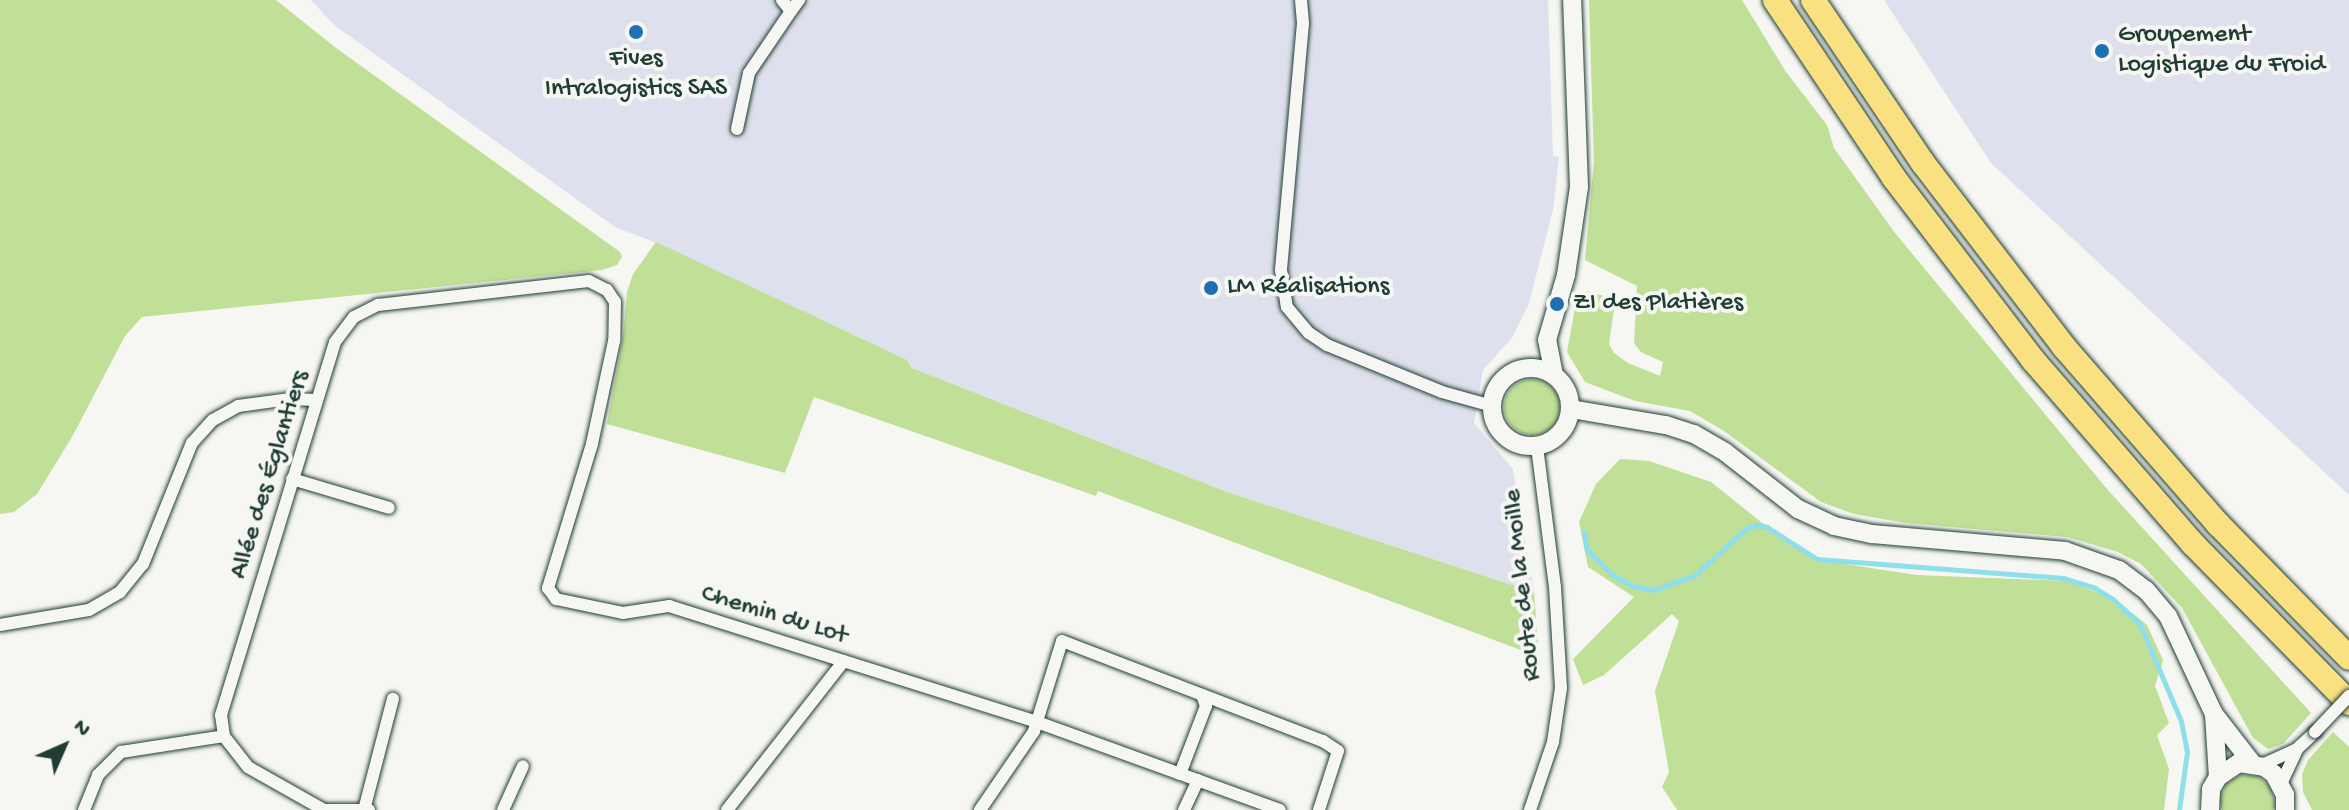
<!DOCTYPE html>
<html>
<head>
<meta charset="utf-8">
<style>
	body { margin:0 }
	#map { position:relative; width:2349px; height:810px; overflow:hidden; background:#f6f6f2; font-family:"Gochi Hand",sans-serif }
	div>[style] { position:absolute }
	.built>* { inset:0; background:#dee1ed }
	.green>* { inset:0; background:#c0df97 }
	.round { border-radius:50% }
	.stream>* { height:5px; margin:-2.5px; padding:0 2.5px; transform-origin:2.5px; border-radius:2.5px; background:#8fdeec }
	.roads { filter:drop-shadow(0 0 2px #1f3d34) drop-shadow(0 0 2px #1f3d34) }
	.street>* { height:12px; margin:-6px; padding:0 6px; transform-origin:6px; border-radius:6px; background:#f6f6f2 }
	.secondary>* { height:18px; margin:-9px; padding:0 9px; transform-origin:9px; border-radius:9px; background:#f6f6f2 }
	.secondary>.ring { margin:-9px; padding:0; box-sizing:content-box; background:none; border:18px solid #f6f6f2; border-radius:50% }
	.highway>* { height:24px; margin:-12px; padding:0 12px; transform-origin:12px; border-radius:12px; background:#f9e181 }
	.bridges { filter:drop-shadow(0 0 2px #1f3d34) drop-shadow(0 0 2px #1f3d34) }
	.street-bridge>* { height:12px; margin:-6px; padding:0 6px; transform-origin:6px; border-radius:6px; background:#f6f6f2 }
	.dots>* { width:22px; height:22px; translate:-50% -50%; box-sizing:border-box; border:4px solid #f6f6f2; border-radius:50% }
	span { translate:-50% -50%; white-space:nowrap; text-align:center; line-height:1.15; -webkit-text-stroke:8px #f6f6f2; paint-order:stroke }
	.poi-label { font-size:26px; color:#1f3d34 }
	.left { translate:0 -50%; text-align:left }
	.street-label { font-size:26px; color:#1f3d34 }
	.north { position:absolute; left:24px; top:706px; width:80px; height:80px; -webkit-text-stroke:6px #f6f6f2; paint-order:stroke; rotate:45deg; font-size:22px; font-weight:700; line-height:32px; text-align:center; color:#1f3d34 }
	.north::after { content:''; display:block; margin:auto; width:28px; height:36px; background:#1f3d34; clip-path:polygon(50% 0,100% 100%,50% 72%,0 100%) }
</style>
</head>
<body>
<div id="map">
	<div class="built">
		<div style="clip-path:polygon(311px 0,1548px 0,1553px 156px,1559px 157px,1553px 210px,1529px 303px,1512px 338px,1483px 370px,1474px 423px,1513px 469px,1534px 592px,1227px 492px,912px 368px,907px 360px,659px 244px,615px 227px,334px 25px)"></div>
		<div style="clip-path:polygon(1884px 0,2349px 0,2349px 495px,1991px 163px)"></div>
	</div>
	<div class="green">
		<div style="clip-path:polygon(0 0,276px 0,336px 48px,620px 252px,622px 257px,617px 265px,602px 270px,142px 317px,125px 336px,72px 437px,37px 494px,14px 512px,0 514px)"></div>
		<div style="clip-path:polygon(1589px 0,1742px 0,1786px 72px,1827px 125px,1834px 148px,1895px 233px,2107px 489px,2311px 713px,2283px 744px,2268px 749px,2253px 738px,2182px 608px,2141px 564px,2118px 552px,2067px 537px,1906px 523px,1854px 514px,1821px 502px,1724px 431px,1690px 411px,1635px 401px,1585px 382px,1567px 352px,1576px 302px,1587px 291px,1607px 297px,1614px 309px,1609px 344px,1614px 353px,1628px 363px,1660px 376px,1663px 362px,1641px 352px,1634px 343px,1637px 286px,1585px 260px,1594px 162px)"></div>
		<div style="clip-path:polygon(656px 242px,907px 360px,912px 368px,1227px 492px,1534px 592px,1539px 657px,1098px 491px,1096px 496px,814px 397px,785px 473px,607px 424px,623px 337px,627px 292px,633px 274px)"></div>
		<div class="round" style="left:1504px;top:379px;width:56px;height:56px"></div>
		<div style="clip-path:polygon(1620px 459px,1649px 461px,1711px 482px,1766px 526px,1819px 560px,1916px 575px,2068px 581px,2115px 599px,2147px 625px,2163px 660px,2155px 686px,2169px 723px,2157px 735px,2169px 769px,2164px 810px,1677px 810px,1662px 787px,1669px 772px,1655px 691px,1679px 621px,1672px 614px,1604px 675px,1583px 685px,1573px 659px,1634px 597px,1588px 567px,1579px 522px,1596px 484px)"></div>
		<div style="clip-path:polygon(2333px 732px,2349px 747px,2349px 810px,2312px 810px,2303px 792px,2302px 774px,2308px 760px)"></div>
		<div style="clip-path:polygon(2240px 775px,2258px 776px,2271px 787px,2275px 804px,2273px 810px,2222px 810px,2219px 800px,2226px 784px)"></div>
	</div>
	<div class="stream">
		<div style="left:1584px;top:532px;width:18px;rotate:81deg"></div>
		<div style="left:1587px;top:550px;width:37px;rotate:44deg"></div>
		<div style="left:1614px;top:576px;width:21px;rotate:28deg"></div>
		<div style="left:1633px;top:586px;width:21px;rotate:11deg"></div>
		<div style="left:1654px;top:590px;width:44px;rotate:-20.1deg"></div>
		<div style="left:1695px;top:575px;width:72px;rotate:-42.2deg"></div>
		<div style="left:1748px;top:527px;width:10px;rotate:-11deg"></div>
		<div style="left:1758px;top:525px;width:9px;rotate:13deg"></div>
		<div style="left:1767px;top:527px;width:59px;rotate:32.6deg"></div>
		<div style="left:1817px;top:559px;width:247px;rotate:4.4deg"></div>
		<div style="left:2063px;top:578px;width:34px;rotate:17deg"></div>
		<div style="left:2095px;top:588px;width:22px;rotate:32deg"></div>
		<div style="left:2114px;top:600px;width:35px;rotate:43deg"></div>
		<div style="left:2140px;top:624px;width:105px;rotate:67.1deg"></div>
		<div style="left:2181px;top:721px;width:32px;rotate:79deg"></div>
		<div style="left:2187px;top:752px;width:59px;rotate:97.9deg"></div>
	</div>
	<div class="roads">
		<div class="street">
			<div style="left:782px;top:0;width:14px;rotate:51deg"></div>
			<div style="left:791px;top:11px;width:14px;rotate:-54deg"></div>
			<div style="left:1301px;top:0;width:23px;rotate:85deg"></div>
			<div style="left:1303px;top:23px;width:248px;rotate:95.1deg"></div>
			<div style="left:1281px;top:270px;width:37px;rotate:81deg"></div>
			<div style="left:1287px;top:307px;width:34px;rotate:50deg"></div>
			<div style="left:1309px;top:333px;width:22px;rotate:34deg"></div>
			<div style="left:1327px;top:345px;width:124px;rotate:22.2deg"></div>
			<div style="left:1442px;top:392px;width:52px;rotate:15.6deg"></div>
			<div style="left:737px;top:129px;width:57px;rotate:-77.9deg"></div>
			<div style="left:749px;top:73px;width:75px;rotate:-55.9deg"></div>
			<div style="left:292px;top:479px;width:101px;rotate:16.6deg"></div>
			<div style="left:0;top:625px;width:90px;rotate:-9.6deg"></div>
			<div style="left:89px;top:610px;width:36px;rotate:-30deg"></div>
			<div style="left:120px;top:592px;width:36px;rotate:-51deg"></div>
			<div style="left:143px;top:564px;width:131px;rotate:-68deg"></div>
			<div style="left:192px;top:443px;width:31px;rotate:-48deg"></div>
			<div style="left:213px;top:420px;width:29px;rotate:-29deg"></div>
			<div style="left:238px;top:406px;width:51px;rotate:-7.8deg"></div>
			<div style="left:289px;top:399px;width:27px;rotate:2deg"></div>
			<div style="left:2260px;top:766px;width:41px;rotate:-24.7deg"></div>
			<div style="left:2297px;top:749px;width:25px;rotate:-43deg"></div>
			<div style="left:1180px;top:774px;width:73px;rotate:-69.1deg"></div>
			<div style="left:1206px;top:706px;width:12px;rotate:-110deg"></div>
			<div style="left:2281px;top:784px;width:38px;rotate:-65deg"></div>
			<div style="left:84px;top:810px;width:38px;rotate:-68deg"></div>
			<div style="left:98px;top:775px;width:33px;rotate:-45deg"></div>
			<div style="left:121px;top:752px;width:104px;rotate:-8.8deg"></div>
			<div style="left:364px;top:810px;width:115px;rotate:-75.4deg"></div>
			<div style="left:369px;top:810px;width:45px;rotate:180deg"></div>
			<div style="left:324px;top:810px;width:87px;rotate:-150.5deg"></div>
			<div style="left:248px;top:767px;width:39px;rotate:-128deg"></div>
			<div style="left:224px;top:736px;width:21px;rotate:-98deg"></div>
			<div style="left:221px;top:715px;width:390px;rotate:-73deg"></div>
			<div style="left:335px;top:342px;width:31px;rotate:-53deg"></div>
			<div style="left:354px;top:317px;width:27px;rotate:-27deg"></div>
			<div style="left:378px;top:305px;width:212px;rotate:-6.5deg"></div>
			<div style="left:589px;top:281px;width:20px;rotate:27deg"></div>
			<div style="left:607px;top:290px;width:14px;rotate:56deg"></div>
			<div style="left:615px;top:302px;width:39px;rotate:91deg"></div>
			<div style="left:614px;top:341px;width:105px;rotate:102.1deg"></div>
			<div style="left:592px;top:444px;width:151px;rotate:107deg"></div>
			<div style="left:548px;top:588px;width:14px;rotate:54deg"></div>
			<div style="left:556px;top:599px;width:68px;rotate:11.8deg"></div>
			<div style="left:623px;top:613px;width:47px;rotate:-8.7deg"></div>
			<div style="left:669px;top:606px;width:386px;rotate:17.5deg"></div>
			<div style="left:1037px;top:722px;width:258px;rotate:19.9deg"></div>
			<div style="left:503px;top:810px;width:48px;rotate:-65.6deg"></div>
			<div style="left:727px;top:810px;width:189px;rotate:-51.9deg"></div>
			<div style="left:980px;top:810px;width:96px;rotate:-55.6deg"></div>
			<div style="left:1034px;top:731px;width:94px;rotate:-72.7deg"></div>
			<div style="left:1062px;top:641px;width:280px;rotate:21deg"></div>
			<div style="left:1323px;top:741px;width:18px;rotate:34deg"></div>
			<div style="left:1338px;top:751px;width:62px;rotate:107.9deg"></div>
			<div style="left:1184px;top:810px;width:33px;rotate:-65deg"></div>
			<div style="left:1530px;top:810px;width:72px;rotate:-71.3deg"></div>
			<div style="left:1553px;top:742px;width:55px;rotate:-81.6deg"></div>
			<div style="left:1561px;top:688px;width:101px;rotate:-93.4deg"></div>
			<div style="left:1555px;top:587px;width:142px;rotate:-97.3deg"></div>
		</div>
		<div class="secondary">
			<div class="ring" style="left:1492px;top:368px;width:60px;height:60px"></div>
			<div style="left:1554px;top:375px;width:36px;rotate:-101deg"></div>
			<div style="left:1547px;top:340px;width:68px;rotate:-73.7deg"></div>
			<div style="left:1566px;top:275px;width:89px;rotate:-81.6deg"></div>
			<div style="left:1579px;top:187px;width:187px;rotate:-92.1deg"></div>
			<div style="left:1571px;top:409px;width:96px;rotate:9.6deg"></div>
			<div style="left:1666px;top:425px;width:29px;rotate:18deg"></div>
			<div style="left:1694px;top:434px;width:36px;rotate:30deg"></div>
			<div style="left:1725px;top:452px;width:93px;rotate:38deg"></div>
			<div style="left:1798px;top:509px;width:40px;rotate:25deg"></div>
			<div style="left:1834px;top:526px;width:39px;rotate:12deg"></div>
			<div style="left:1872px;top:534px;width:194px;rotate:5deg"></div>
			<div style="left:2065px;top:551px;width:57px;rotate:19.4deg"></div>
			<div style="left:2119px;top:570px;width:34px;rotate:37deg"></div>
			<div style="left:2146px;top:590px;width:34px;rotate:50deg"></div>
			<div style="left:2168px;top:616px;width:108px;rotate:64.9deg"></div>
			<div style="left:2214px;top:714px;width:62px;rotate:52.2deg"></div>
			<div style="left:2214px;top:714px;width:63px;rotate:86.4deg"></div>
			<div style="left:2210px;top:810px;width:21px;rotate:-87deg"></div>
			<div style="left:2211px;top:789px;width:14px;rotate:-60deg"></div>
			<div style="left:2218px;top:777px;width:25px;rotate:-34deg"></div>
			<div style="left:2239px;top:763px;width:25px;rotate:9deg"></div>
			<div style="left:2264px;top:767px;width:12px;rotate:35deg"></div>
			<div style="left:2274px;top:774px;width:24px;rotate:62deg"></div>
			<div style="left:2285px;top:795px;width:15px;rotate:90deg"></div>
		</div>
		<div class="highway">
			<div style="left:1775px;top:0;width:214px;rotate:56.2deg"></div>
			<div style="left:1894px;top:178px;width:229px;rotate:52.6deg"></div>
			<div style="left:2033px;top:360px;width:244px;rotate:49deg"></div>
			<div style="left:2193px;top:544px;width:223px;rotate:45.5deg"></div>
			<div style="left:1813px;top:0;width:197px;rotate:56deg"></div>
			<div style="left:1923px;top:163px;width:232px;rotate:52.5deg"></div>
			<div style="left:2064px;top:347px;width:235px;rotate:49deg"></div>
			<div style="left:2218px;top:524px;width:187px;rotate:45.6deg"></div>
		</div>
	</div>
	<div class="bridges">
		<div class="street-bridge">
			<div style="left:2315px;top:732px;width:50px;rotate:-46.6deg"></div>
		</div>
	</div>
	<div class="dots">
		<div style="left:636px;top:32px;background:#1f6fb2"></div>
		<div style="left:2102px;top:51px;background:#1f6fb2"></div>
		<div style="left:1211px;top:288px;background:#1f6fb2"></div>
		<div style="left:1557px;top:304px;background:#1f6fb2"></div>
	</div>
	<div class="poi-label">
		<span class="left" style="left:2118px;top:51px">Groupement<br>Logistique du Froid</span>
		<span style="left:636px;top:75px">Fives<br>Intralogistics SAS</span>
		<span class="left" style="left:1227px;top:288px">LM Réalisations</span>
		<span class="left" style="left:1573px;top:304px">ZI des Platières</span>
	</div>
	<div class="street-label">
		<span style="left:271px;top:475px;rotate:-73deg">Allée des Églantiers</span>
		<span style="left:1524px;top:585px;rotate:-96deg">Route de la Moille</span>
		<span style="left:774px;top:616px;rotate:17deg">Chemin du Lot</span>
	</div>
	<div class="north">N</div>
</div>
</body>
</html>
